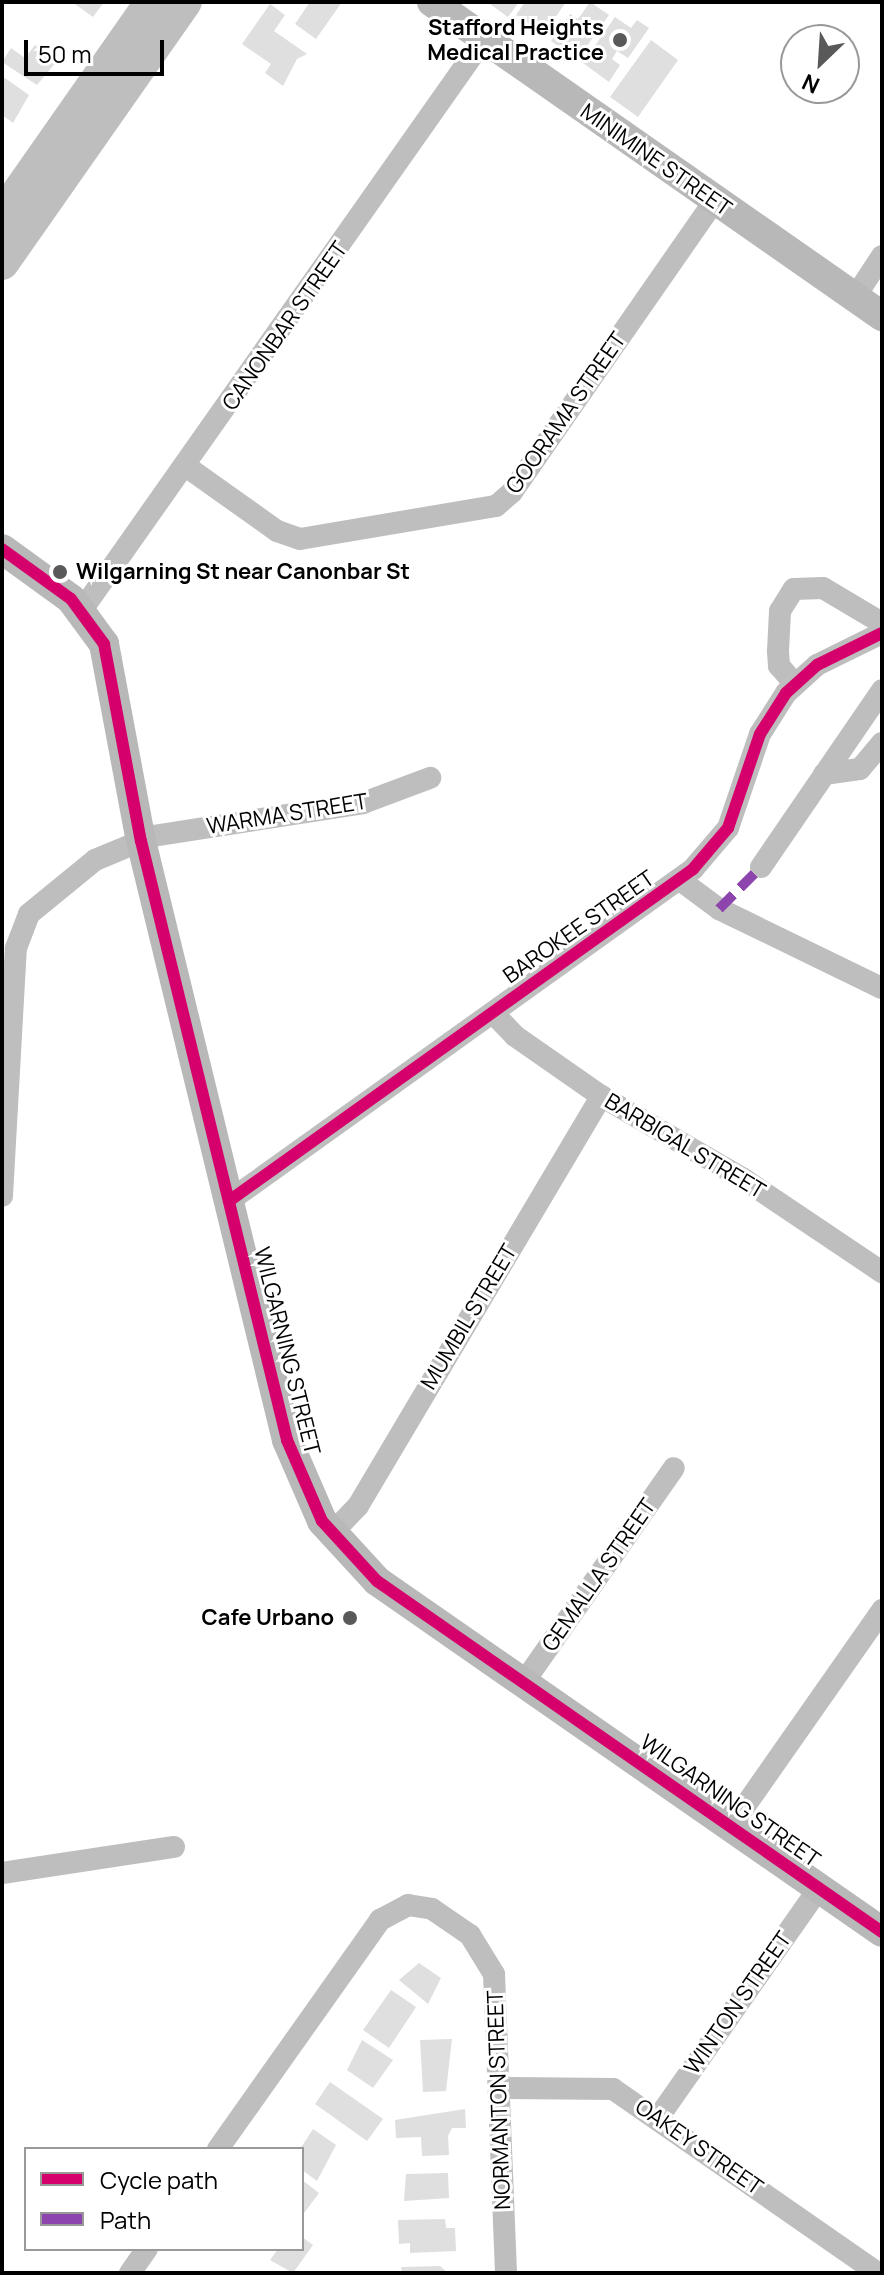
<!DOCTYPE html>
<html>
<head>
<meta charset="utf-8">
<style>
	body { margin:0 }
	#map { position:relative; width:884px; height:2275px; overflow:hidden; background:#fff; font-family:Manrope,sans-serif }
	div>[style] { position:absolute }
	.building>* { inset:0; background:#dfdfdf }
	.street>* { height:22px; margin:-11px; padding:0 11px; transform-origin:11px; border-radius:11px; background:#bebebe }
	.secondary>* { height:30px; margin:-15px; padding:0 15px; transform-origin:15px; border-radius:15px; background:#b8b8b8 }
	.primary>* { height:34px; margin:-17px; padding:0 17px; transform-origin:17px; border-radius:17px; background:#bebebe }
	.quiet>* { height:10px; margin-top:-5px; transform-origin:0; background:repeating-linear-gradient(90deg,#8e44ad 0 20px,transparent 0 30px) }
	.cycleway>* { height:12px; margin:-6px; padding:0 6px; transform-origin:6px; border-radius:6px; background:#d6006c }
	.dots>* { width:22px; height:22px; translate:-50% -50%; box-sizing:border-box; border:4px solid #fff; border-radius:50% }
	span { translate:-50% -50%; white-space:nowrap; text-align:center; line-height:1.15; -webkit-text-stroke:6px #fff; paint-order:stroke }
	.poi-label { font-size:22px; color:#000; font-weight:700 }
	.right { translate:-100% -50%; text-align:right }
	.left { translate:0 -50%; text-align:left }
	.street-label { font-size:22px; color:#000 }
	.frame { position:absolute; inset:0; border:4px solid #000; pointer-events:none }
	.legend { position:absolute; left:24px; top:2147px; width:280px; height:104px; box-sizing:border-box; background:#fff; border:2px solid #999; margin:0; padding:10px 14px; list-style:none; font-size:24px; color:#000 }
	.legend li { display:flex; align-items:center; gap:16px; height:40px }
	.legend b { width:40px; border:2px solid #999 }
	.north { position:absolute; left:780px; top:24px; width:80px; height:80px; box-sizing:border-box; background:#fff; border:2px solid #999; border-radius:50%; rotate:205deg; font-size:22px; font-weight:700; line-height:32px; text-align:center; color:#000 }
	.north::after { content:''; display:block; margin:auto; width:28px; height:36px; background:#595959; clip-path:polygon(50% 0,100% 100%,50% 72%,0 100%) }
	.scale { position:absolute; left:24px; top:40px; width:140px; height:36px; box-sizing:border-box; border:4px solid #000; border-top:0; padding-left:10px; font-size:24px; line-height:28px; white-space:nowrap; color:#000; -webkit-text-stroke:6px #fff; paint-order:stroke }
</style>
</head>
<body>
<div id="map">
	<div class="building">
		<div style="clip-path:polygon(72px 2px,104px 2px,93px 17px)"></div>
		<div style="clip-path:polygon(310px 2px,342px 2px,316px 39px,295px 24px)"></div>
		<div style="clip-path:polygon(487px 2px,519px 2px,508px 17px)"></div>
		<div style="clip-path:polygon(525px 2px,566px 2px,544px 34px,516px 15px)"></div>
		<div style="clip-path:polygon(590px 2px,609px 15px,577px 60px,551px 41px,570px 14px,578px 19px)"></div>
		<div style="clip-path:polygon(270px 4px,285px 15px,274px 31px,307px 54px,297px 59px,283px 86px,265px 73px,271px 64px,242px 44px)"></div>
		<div style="clip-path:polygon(615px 17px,631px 28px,637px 20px,649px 28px,628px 58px,617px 51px,612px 59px,620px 65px,609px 82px,583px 63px)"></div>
		<div style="clip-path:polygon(651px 40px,678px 60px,638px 117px,610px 97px)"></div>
		<div style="clip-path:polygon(35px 45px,58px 60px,37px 85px,2px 62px,11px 48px,25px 58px)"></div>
		<div style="clip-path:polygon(2px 76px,29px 95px,13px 123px,2px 115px)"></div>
		<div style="clip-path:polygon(419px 1963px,441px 1978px,428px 2004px,399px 1980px)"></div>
		<div style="clip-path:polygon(391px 1990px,416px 2007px,389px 2048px,363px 2030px)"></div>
		<div style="clip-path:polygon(452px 2039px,446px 2091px,423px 2092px,420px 2040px)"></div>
		<div style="clip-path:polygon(362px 2040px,393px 2060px,373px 2088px,347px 2070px)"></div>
		<div style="clip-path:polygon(330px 2082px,383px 2119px,367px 2141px,315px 2104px)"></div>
		<div style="clip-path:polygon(465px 2109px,466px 2128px,452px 2128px,448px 2136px,449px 2155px,422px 2156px,421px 2137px,396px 2138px,395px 2120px)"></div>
		<div style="clip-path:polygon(313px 2129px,336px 2145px,317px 2181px,302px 2170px,300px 2149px)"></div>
		<div style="clip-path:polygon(448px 2173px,449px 2198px,404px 2201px,406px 2174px)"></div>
		<div style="clip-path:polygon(302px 2180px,319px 2193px,302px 2216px)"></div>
		<div style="clip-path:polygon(445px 2219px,446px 2228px,455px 2228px,456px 2251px,410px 2253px,410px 2243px,399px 2244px,398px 2220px)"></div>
		<div style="clip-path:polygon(302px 2237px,313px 2245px,293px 2273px,270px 2260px,278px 2249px,302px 2249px)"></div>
		<div style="clip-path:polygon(440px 2266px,448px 2273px,402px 2273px,401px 2267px)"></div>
	</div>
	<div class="street">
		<div style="left:855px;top:297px;width:49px;rotate:-56.6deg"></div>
		<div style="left:187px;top:467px;width:110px;rotate:35.4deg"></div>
		<div style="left:277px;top:531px;width:24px;rotate:19deg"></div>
		<div style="left:300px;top:539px;width:199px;rotate:-9.6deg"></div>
		<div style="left:496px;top:506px;width:21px;rotate:-41deg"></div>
		<div style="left:512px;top:492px;width:356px;rotate:-55.2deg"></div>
		<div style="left:82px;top:610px;width:698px;rotate:-54.85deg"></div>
		<div style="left:794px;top:683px;width:23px;rotate:-131deg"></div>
		<div style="left:779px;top:666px;width:15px;rotate:-94deg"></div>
		<div style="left:778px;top:651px;width:40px;rotate:-87.1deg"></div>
		<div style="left:780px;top:611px;width:26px;rotate:-58deg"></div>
		<div style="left:794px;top:589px;width:29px;rotate:-2deg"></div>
		<div style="left:823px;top:588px;width:69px;rotate:30.7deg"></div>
		<div style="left:824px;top:774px;width:36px;rotate:-8deg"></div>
		<div style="left:860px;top:769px;width:34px;rotate:-50deg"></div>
		<div style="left:761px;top:867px;width:214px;rotate:-55.6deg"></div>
		<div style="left:680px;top:880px;width:49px;rotate:36.6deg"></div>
		<div style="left:719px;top:909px;width:181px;rotate:25.9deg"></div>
		<div style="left:493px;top:1013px;width:32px;rotate:46deg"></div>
		<div style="left:515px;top:1036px;width:105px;rotate:34.9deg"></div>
		<div style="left:601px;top:1096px;width:163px;rotate:30.2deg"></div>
		<div style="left:742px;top:1178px;width:169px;rotate:33.9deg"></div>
		<div style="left:2px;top:1196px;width:248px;rotate:-86.8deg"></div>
		<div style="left:16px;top:948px;width:36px;rotate:-69deg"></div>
		<div style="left:29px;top:914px;width:85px;rotate:-39.3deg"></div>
		<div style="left:95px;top:860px;width:63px;rotate:-22.5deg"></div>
		<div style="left:153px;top:836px;width:213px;rotate:-8.9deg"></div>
		<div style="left:363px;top:803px;width:72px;rotate:-20.5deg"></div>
		<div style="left:229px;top:1201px;width:571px;rotate:-35.58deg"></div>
		<div style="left:693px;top:869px;width:54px;rotate:-49.5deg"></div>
		<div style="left:728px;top:828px;width:99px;rotate:-71.2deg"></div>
		<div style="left:760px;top:734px;width:49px;rotate:-57.6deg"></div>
		<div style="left:786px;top:693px;width:42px;rotate:-42.1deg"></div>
		<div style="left:817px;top:665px;width:72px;rotate:-26.2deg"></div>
		<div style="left:331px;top:1534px;width:39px;rotate:-46deg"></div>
		<div style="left:358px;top:1506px;width:477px;rotate:-59.3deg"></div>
		<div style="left:524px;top:1682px;width:261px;rotate:-55deg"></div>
		<div style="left:731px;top:1826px;width:264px;rotate:-55deg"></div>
		<div style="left:2px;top:1873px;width:174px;rotate:-8.6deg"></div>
		<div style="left:499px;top:2088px;width:114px;rotate:0.5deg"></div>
		<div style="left:613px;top:2089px;width:323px;rotate:34.8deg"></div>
		<div style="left:658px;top:2118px;width:281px;rotate:-55deg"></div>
		<div style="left:218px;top:2149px;width:281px;rotate:-54.7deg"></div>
		<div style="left:380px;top:1920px;width:32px;rotate:-28deg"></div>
		<div style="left:408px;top:1905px;width:24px;rotate:9deg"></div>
		<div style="left:432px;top:1909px;width:46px;rotate:34.4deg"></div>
		<div style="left:470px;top:1935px;width:46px;rotate:58.4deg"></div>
		<div style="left:494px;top:1974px;width:299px;rotate:87.7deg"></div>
		<div style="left:130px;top:2273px;width:29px;rotate:-55deg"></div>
	</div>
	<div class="secondary">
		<div style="left:432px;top:2px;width:549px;rotate:34.91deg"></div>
		<div style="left:2px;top:549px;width:85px;rotate:35.9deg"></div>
		<div style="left:71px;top:599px;width:56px;rotate:53.7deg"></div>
		<div style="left:104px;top:644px;width:200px;rotate:79.4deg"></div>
		<div style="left:141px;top:841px;width:617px;rotate:76.3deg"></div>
		<div style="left:287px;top:1440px;width:88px;rotate:66.6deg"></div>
		<div style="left:322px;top:1521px;width:81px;rotate:47.5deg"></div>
		<div style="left:377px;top:1581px;width:615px;rotate:34.8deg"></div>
	</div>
	<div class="primary">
		<div style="left:2px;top:216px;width:261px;rotate:-55deg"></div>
		<div style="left:2px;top:263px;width:319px;rotate:-55deg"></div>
	</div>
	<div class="quiet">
		<div style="left:719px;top:909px;width:59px;rotate:-45deg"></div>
	</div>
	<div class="cycleway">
		<div style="left:2px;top:549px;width:85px;rotate:35.9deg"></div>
		<div style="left:71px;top:599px;width:56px;rotate:53.7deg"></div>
		<div style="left:104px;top:644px;width:200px;rotate:79.4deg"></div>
		<div style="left:141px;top:841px;width:617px;rotate:76.3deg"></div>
		<div style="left:287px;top:1440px;width:88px;rotate:66.6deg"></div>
		<div style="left:322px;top:1521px;width:81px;rotate:47.5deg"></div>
		<div style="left:377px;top:1581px;width:615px;rotate:34.8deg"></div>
		<div style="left:229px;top:1201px;width:571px;rotate:-35.58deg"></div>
		<div style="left:693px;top:869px;width:54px;rotate:-49.5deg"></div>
		<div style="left:728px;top:828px;width:99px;rotate:-71.2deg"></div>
		<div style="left:760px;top:734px;width:49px;rotate:-57.6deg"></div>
		<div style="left:786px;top:693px;width:42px;rotate:-42.1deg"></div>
		<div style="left:817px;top:665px;width:72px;rotate:-26.2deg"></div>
	</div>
	<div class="dots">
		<div style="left:620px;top:40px;background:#595959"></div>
		<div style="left:60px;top:572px;background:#595959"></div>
		<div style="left:350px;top:1618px;background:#595959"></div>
	</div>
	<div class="poi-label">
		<span class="right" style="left:604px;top:40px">Stafford Heights<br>Medical Practice</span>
		<span class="left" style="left:76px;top:572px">Wilgarning St near Canonbar St</span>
		<span class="right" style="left:334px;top:1618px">Cafe Urbano</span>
	</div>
	<div class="street-label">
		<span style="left:656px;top:160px;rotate:35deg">MINIMINE STREET</span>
		<span style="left:285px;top:326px;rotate:-55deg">CANONBAR STREET</span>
		<span style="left:566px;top:413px;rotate:-55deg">GOORAMA STREET</span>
		<span style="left:287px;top:814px;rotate:-9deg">WARMA STREET</span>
		<span style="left:579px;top:927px;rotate:-35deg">BAROKEE STREET</span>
		<span style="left:685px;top:1146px;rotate:31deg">BARBIGAL STREET</span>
		<span style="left:469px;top:1317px;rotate:-59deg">MUMBIL STREET</span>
		<span style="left:287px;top:1351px;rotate:76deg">WILGARNING STREET</span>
		<span style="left:599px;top:1575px;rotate:-55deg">GEMALLA STREET</span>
		<span style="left:730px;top:1801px;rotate:35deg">WILGARNING STREET</span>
		<span style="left:738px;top:2003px;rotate:-55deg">WINTON STREET</span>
		<span style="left:499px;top:2100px;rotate:-92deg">NORMANTON STREET</span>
		<span style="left:699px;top:2147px;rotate:35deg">OAKEY STREET</span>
	</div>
	<div class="frame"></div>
	<ul class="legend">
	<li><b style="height:10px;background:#d6006c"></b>Cycle path</li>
	<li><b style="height:10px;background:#8e44ad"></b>Path</li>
	</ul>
	<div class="north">N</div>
	<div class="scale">50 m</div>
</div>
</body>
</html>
